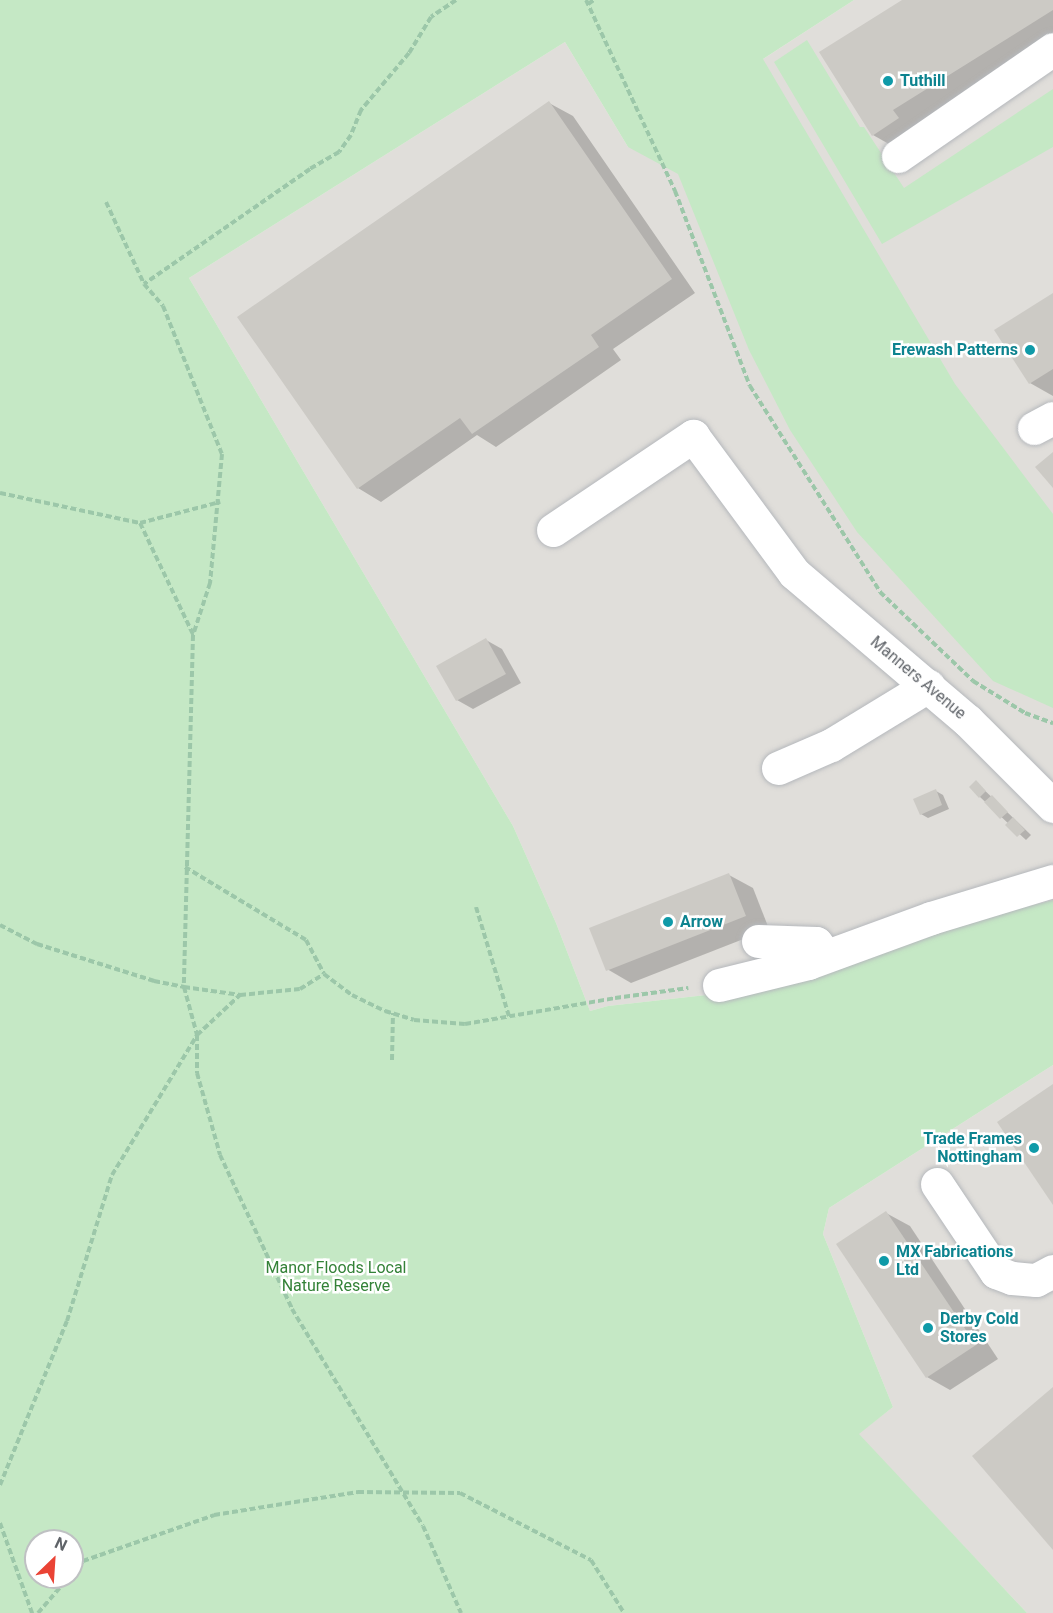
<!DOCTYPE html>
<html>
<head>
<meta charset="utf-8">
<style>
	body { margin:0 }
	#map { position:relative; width:1053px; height:1613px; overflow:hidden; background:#f1efe8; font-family:Roboto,sans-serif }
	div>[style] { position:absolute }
	.industrial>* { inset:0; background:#e0deda }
	.green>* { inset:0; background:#c5e8c5 }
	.shadow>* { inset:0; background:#0003 }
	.building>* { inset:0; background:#cccac5 }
	.path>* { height:4px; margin-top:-2px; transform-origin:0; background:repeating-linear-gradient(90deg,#9cc7a9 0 6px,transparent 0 9px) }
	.roads { filter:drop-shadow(0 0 2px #b5b8bc) drop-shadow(0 0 2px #b5b8bc) }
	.minor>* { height:33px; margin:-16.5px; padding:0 16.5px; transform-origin:16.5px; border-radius:16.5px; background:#fff }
	.dots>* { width:16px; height:16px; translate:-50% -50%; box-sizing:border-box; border:3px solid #fff; border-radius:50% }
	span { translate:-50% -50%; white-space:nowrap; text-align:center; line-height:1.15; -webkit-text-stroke:5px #fff; paint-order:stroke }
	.culture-label { font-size:16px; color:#0d838f; font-weight:700 }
	.left { translate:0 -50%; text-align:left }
	.right { translate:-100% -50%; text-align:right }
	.street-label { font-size:16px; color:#5f6368 }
	.park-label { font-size:16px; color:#348238 }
	.north { position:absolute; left:24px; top:1529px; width:60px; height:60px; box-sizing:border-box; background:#fff; border:2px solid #bfc1c3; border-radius:50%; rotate:25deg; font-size:16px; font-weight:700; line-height:24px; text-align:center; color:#5f6368 }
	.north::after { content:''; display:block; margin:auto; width:21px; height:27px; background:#ea4335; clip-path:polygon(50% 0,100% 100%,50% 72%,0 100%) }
</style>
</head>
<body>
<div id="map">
	<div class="industrial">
		<div style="clip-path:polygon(854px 0,1053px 0,1053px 900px,974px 920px,733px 992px,608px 1006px,590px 1011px,556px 923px,513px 826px,189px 278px,565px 42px,628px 147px)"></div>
		<div style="clip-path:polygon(1053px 1065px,1053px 1613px,1027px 1613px,858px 1434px,893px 1407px,823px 1234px,829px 1208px)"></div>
	</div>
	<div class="green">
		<div style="clip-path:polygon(evenodd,0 0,854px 0,763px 59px,955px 384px,1053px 514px,1053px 708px,993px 681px,857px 532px,790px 430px,749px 350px,678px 174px,628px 147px,565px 42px,189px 278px,513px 826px,556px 923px,590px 1011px,608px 1006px,733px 992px,974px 920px,1053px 900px,1053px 1065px,829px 1208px,823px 1234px,893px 1407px,859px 1434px,1027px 1613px,0 1613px,0 0,36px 1541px,72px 1541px,72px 1577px,36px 1577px,36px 1541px)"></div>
		<div style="clip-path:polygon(807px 40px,860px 127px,864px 127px,904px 188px,1053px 89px,1053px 147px,882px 244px,774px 62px)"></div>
	</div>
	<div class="shadow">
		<div style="clip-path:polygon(905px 0,1053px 0,1053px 46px,903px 152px,873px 135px)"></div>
		<div style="clip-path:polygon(549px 103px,573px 116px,695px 293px,613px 349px,621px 360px,496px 447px,477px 435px,381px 502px,358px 488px)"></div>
		<div style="clip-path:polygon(1053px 295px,1053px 396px,1030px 383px)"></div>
		<div style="clip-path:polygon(486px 640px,502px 649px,521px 683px,473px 709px,457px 700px)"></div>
		<div style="clip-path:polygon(976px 782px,1031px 835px,1026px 840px,980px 797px)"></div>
		<div style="clip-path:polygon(936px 791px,943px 795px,949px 809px,928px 818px,921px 814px)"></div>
		<div style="clip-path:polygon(729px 875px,753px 888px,769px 929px,631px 983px,607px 969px)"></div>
		<div style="clip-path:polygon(886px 1213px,910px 1226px,998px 1359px,950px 1390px,927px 1377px)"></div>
	</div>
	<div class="building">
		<div style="clip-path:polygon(902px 0,1053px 0,1053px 10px,893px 110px,899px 118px,872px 136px,819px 52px)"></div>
		<div style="clip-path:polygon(549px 101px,672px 279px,591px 335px,599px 347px,472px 434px,460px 418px,357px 489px,237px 317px)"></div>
		<div style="clip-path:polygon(1053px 293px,1053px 369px,1029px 384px,994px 330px)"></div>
		<div style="clip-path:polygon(1053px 452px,1053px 488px,1035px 467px)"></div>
		<div style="clip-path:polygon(486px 638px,506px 674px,456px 701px,436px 666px)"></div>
		<div style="clip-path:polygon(976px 780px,986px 791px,979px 798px,969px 787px)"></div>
		<div style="clip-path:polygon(936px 789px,942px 805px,920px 815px,913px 799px)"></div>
		<div style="clip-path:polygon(992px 795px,1008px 812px,1000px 819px,984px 802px)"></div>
		<div style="clip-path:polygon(1013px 817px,1025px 830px,1017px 837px,1005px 825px)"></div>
		<div style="clip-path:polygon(729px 873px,746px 916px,606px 971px,589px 928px)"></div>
		<div style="clip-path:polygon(1053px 1084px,1053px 1205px,997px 1122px)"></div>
		<div style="clip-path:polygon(886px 1211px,976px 1345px,926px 1378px,836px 1244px)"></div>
		<div style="clip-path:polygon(1053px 1387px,1053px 1550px,972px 1456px)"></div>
	</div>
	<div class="path">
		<div style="left:456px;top:0;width:30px;rotate:146deg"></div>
		<div style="left:431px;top:17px;width:42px;rotate:121.4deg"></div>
		<div style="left:409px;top:53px;width:75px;rotate:130.1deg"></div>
		<div style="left:361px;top:110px;width:27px;rotate:112deg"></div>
		<div style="left:351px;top:135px;width:21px;rotate:125deg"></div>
		<div style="left:339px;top:152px;width:34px;rotate:150deg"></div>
		<div style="left:310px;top:169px;width:202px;rotate:145.3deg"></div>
		<div style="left:144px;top:284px;width:29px;rotate:49deg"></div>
		<div style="left:163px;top:306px;width:159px;rotate:68.3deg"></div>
		<div style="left:222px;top:454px;width:130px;rotate:95.3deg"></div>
		<div style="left:210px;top:583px;width:55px;rotate:108.1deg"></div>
		<div style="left:193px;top:635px;width:352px;rotate:91.5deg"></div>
		<div style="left:184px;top:987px;width:50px;rotate:74.8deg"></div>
		<div style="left:197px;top:1035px;width:38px;rotate:90deg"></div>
		<div style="left:197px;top:1073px;width:85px;rotate:74.3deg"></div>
		<div style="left:220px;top:1155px;width:170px;rotate:64.9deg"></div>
		<div style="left:292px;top:1309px;width:253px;rotate:58.9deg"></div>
		<div style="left:423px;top:1526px;width:95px;rotate:66.4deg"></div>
		<div style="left:586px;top:0;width:211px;rotate:65deg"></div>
		<div style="left:675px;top:191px;width:209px;rotate:69deg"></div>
		<div style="left:750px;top:386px;width:244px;rotate:57.7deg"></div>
		<div style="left:880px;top:592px;width:129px;rotate:43.7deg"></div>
		<div style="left:973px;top:681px;width:61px;rotate:31.6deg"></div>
		<div style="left:1025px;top:713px;width:30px;rotate:20deg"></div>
		<div style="left:588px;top:4px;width:7px;rotate:-34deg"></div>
		<div style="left:106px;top:202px;width:90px;rotate:65.1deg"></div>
		<div style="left:0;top:493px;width:143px;rotate:12.1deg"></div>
		<div style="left:140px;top:523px;width:123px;rotate:64.5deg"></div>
		<div style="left:140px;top:523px;width:83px;rotate:-14.7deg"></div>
		<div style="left:185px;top:867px;width:141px;rotate:31.1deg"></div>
		<div style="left:306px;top:940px;width:38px;rotate:62deg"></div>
		<div style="left:324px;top:974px;width:35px;rotate:37deg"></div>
		<div style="left:352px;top:995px;width:37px;rotate:26deg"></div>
		<div style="left:385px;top:1011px;width:30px;rotate:17deg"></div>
		<div style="left:414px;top:1020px;width:51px;rotate:4.5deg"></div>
		<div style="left:465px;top:1024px;width:152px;rotate:-9.8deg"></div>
		<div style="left:615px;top:998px;width:74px;rotate:-7.8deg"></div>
		<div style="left:476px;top:907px;width:114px;rotate:73.2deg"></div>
		<div style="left:0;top:925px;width:42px;rotate:27.2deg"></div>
		<div style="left:37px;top:944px;width:123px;rotate:17.5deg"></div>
		<div style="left:154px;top:981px;width:31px;rotate:11deg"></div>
		<div style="left:184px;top:987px;width:57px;rotate:8.1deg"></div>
		<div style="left:240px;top:995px;width:60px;rotate:-5.7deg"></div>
		<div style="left:300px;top:989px;width:28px;rotate:-32deg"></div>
		<div style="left:392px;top:1060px;width:47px;rotate:-88.8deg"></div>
		<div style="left:0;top:1485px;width:177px;rotate:-67.8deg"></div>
		<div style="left:67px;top:1321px;width:153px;rotate:-72.9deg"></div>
		<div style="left:112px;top:1175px;width:164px;rotate:-58.7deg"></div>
		<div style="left:197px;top:1035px;width:59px;rotate:-42.9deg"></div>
		<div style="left:0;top:1523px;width:96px;rotate:70.4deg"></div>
		<div style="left:72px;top:1573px;width:16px;rotate:-47deg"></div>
		<div style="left:83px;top:1561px;width:139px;rotate:-19.3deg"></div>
		<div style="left:214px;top:1515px;width:146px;rotate:-9.1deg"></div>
		<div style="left:358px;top:1492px;width:102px;rotate:0.6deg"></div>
		<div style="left:460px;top:1493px;width:147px;rotate:27.1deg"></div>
		<div style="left:591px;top:1560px;width:62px;rotate:58.1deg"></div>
		<div style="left:38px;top:1613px;width:48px;rotate:-49.3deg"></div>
	</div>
	<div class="roads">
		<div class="minor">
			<div style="left:898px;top:156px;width:188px;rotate:-34.6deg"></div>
			<div style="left:1034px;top:428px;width:21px;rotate:-28deg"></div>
			<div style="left:553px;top:530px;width:169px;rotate:-33.9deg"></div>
			<div style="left:693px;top:436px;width:170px;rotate:53.6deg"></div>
			<div style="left:794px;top:573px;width:228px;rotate:40.4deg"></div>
			<div style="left:968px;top:721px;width:120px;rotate:45deg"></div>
			<div style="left:778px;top:768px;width:58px;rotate:-23.5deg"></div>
			<div style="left:831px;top:745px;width:114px;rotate:-31.3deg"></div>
			<div style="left:758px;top:941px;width:58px;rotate:2deg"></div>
			<div style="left:816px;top:943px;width:16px;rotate:52deg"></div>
			<div style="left:719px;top:985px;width:92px;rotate:-13.9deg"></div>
			<div style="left:808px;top:963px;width:131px;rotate:-20.1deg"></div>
			<div style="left:931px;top:918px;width:127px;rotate:-16.9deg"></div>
			<div style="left:937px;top:1184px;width:106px;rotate:56.2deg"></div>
			<div style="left:996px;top:1272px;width:17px;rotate:21deg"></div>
			<div style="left:1012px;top:1278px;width:24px;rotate:5deg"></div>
			<div style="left:1036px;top:1280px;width:19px;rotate:-28deg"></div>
		</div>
	</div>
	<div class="dots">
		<div style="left:888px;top:81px;background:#0f9aa8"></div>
		<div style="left:1030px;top:350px;background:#0f9aa8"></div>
		<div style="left:668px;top:922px;background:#0f9aa8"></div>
		<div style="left:1034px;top:1148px;background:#0f9aa8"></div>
		<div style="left:884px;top:1261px;background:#0f9aa8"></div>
		<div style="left:928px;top:1328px;background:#0f9aa8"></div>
	</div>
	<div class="culture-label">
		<span class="left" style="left:900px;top:81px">Tuthill</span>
		<span class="right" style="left:1018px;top:350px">Erewash Patterns</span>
		<span class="left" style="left:680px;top:922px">Arrow</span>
		<span class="right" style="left:1022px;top:1148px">Trade Frames<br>Nottingham</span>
		<span class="left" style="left:896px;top:1261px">MX Fabrications<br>Ltd</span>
		<span class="left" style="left:940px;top:1328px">Derby Cold<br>Stores</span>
	</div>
	<div class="street-label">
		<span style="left:918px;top:678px;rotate:40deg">Manners Avenue</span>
	</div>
	<div class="park-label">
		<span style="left:336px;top:1277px">Manor Floods Local<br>Nature Reserve</span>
	</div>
	<div class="north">N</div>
</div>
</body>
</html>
